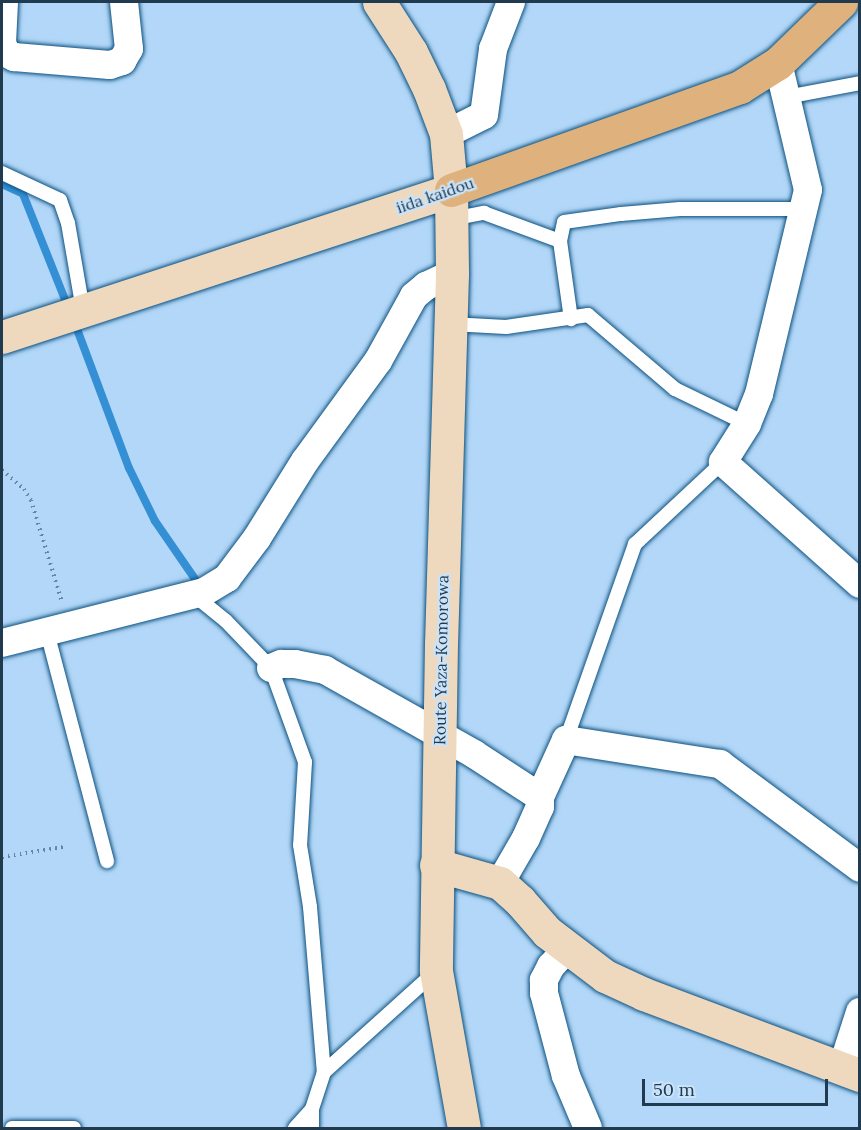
<!DOCTYPE html>
<html>
<head>
<meta charset="utf-8">
<style>
	body { margin:0 }
	#map { position:relative; width:861px; height:1130px; overflow:hidden; background:#b2d7f8; font-family:Lora,serif }
	div>[style] { position:absolute }
	.stream>* { height:8px; margin:-4px; padding:0 4px; transform-origin:4px; border-radius:4px; background:#348fd4 }
	.path>* { height:4px; margin-top:-2px; transform-origin:0; background:repeating-linear-gradient(90deg,#6585a0 0 1.5px,transparent 0 6px) }
	.roads { filter:drop-shadow(0 0 2px #0b5180) drop-shadow(0 0 2px #0b5180) }
	.lane>* { height:14px; margin:-7px; padding:0 7px; transform-origin:7px; border-radius:7px; background:#fff }
	.street>* { height:28px; margin:-14px; padding:0 14px; transform-origin:14px; border-radius:14px; background:#fff }
	.secondary>* { height:33px; margin:-16.5px; padding:0 16.5px; transform-origin:16.5px; border-radius:16.5px; background:#efd9be }
	.primary>* { height:33px; margin:-16.5px; padding:0 16.5px; transform-origin:16.5px; border-radius:16.5px; background:#dfb27d }
	span { translate:-50% -50%; white-space:nowrap; text-align:center; line-height:1.15; -webkit-text-stroke:4.5px #cae3f9; paint-order:stroke }
	.street-label { font-size:16px; color:#203a50 }
	.frame { position:absolute; inset:0; border:3px solid #203a50; pointer-events:none }
	.scale { position:absolute; left:642px; top:1079px; width:186px; height:27px; box-sizing:border-box; border:3px solid #203a50; border-top:0; padding-left:8px; font-size:18px; line-height:21px; white-space:nowrap; color:#203a50; -webkit-text-stroke:4px #cae3f9; paint-order:stroke }
</style>
</head>
<body>
<div id="map">
	<div class="stream">
		<div style="left:2px;top:184px;width:23px;rotate:25deg"></div>
		<div style="left:23px;top:194px;width:122px;rotate:68.3deg"></div>
		<div style="left:74px;top:321px;width:157px;rotate:69.5deg"></div>
		<div style="left:129px;top:468px;width:59px;rotate:63.9deg"></div>
		<div style="left:155px;top:521px;width:70px;rotate:55.4deg"></div>
	</div>
	<div class="path">
		<div style="left:2px;top:470px;width:29px;rotate:41deg"></div>
		<div style="left:24px;top:489px;width:13px;rotate:58deg"></div>
		<div style="left:31px;top:500px;width:107px;rotate:73.1deg"></div>
		<div style="left:2px;top:857px;width:62px;rotate:-9.3deg"></div>
	</div>
	<div class="roads">
		<div class="lane">
			<div style="left:786px;top:97px;width:75px;rotate:-10.7deg"></div>
			<div style="left:2px;top:173px;width:64px;rotate:25deg"></div>
			<div style="left:60px;top:200px;width:24px;rotate:71deg"></div>
			<div style="left:68px;top:223px;width:88px;rotate:80.2deg"></div>
			<div style="left:452px;top:219px;width:33px;rotate:-11deg"></div>
			<div style="left:484px;top:213px;width:81px;rotate:20.2deg"></div>
			<div style="left:560px;top:241px;width:79px;rotate:82deg"></div>
			<div style="left:560px;top:241px;width:19px;rotate:-78deg"></div>
			<div style="left:564px;top:222px;width:58px;rotate:-8deg"></div>
			<div style="left:621px;top:214px;width:59px;rotate:-4.8deg"></div>
			<div style="left:680px;top:209px;width:124px"></div>
			<div style="left:451px;top:324px;width:55px;rotate:3.1deg"></div>
			<div style="left:506px;top:327px;width:83px;rotate:-8.3deg"></div>
			<div style="left:588px;top:315px;width:114px;rotate:40.4deg"></div>
			<div style="left:675px;top:389px;width:80px;rotate:25.9deg"></div>
			<div style="left:194px;top:595px;width:41px;rotate:39.1deg"></div>
			<div style="left:226px;top:621px;width:65px;rotate:46.2deg"></div>
			<div style="left:271px;top:668px;width:100px;rotate:70.1deg"></div>
			<div style="left:305px;top:762px;width:83px;rotate:93.4deg"></div>
			<div style="left:300px;top:845px;width:63px;rotate:80.8deg"></div>
			<div style="left:310px;top:907px;width:166px;rotate:85.2deg"></div>
			<div style="left:324px;top:1072px;width:39px;rotate:108deg"></div>
			<div style="left:312px;top:1109px;width:19px;rotate:90deg"></div>
			<div style="left:47px;top:632px;width:237px;rotate:75.3deg"></div>
			<div style="left:566px;top:740px;width:208px;rotate:-70.6deg"></div>
			<div style="left:635px;top:544px;width:120px;rotate:-43deg"></div>
			<div style="left:324px;top:1072px;width:148px;rotate:-42deg"></div>
			<div style="left:12px;top:1128px;width:62px"></div>
			<div style="left:295px;top:1128px;width:25px;rotate:-48deg"></div>
		</div>
		<div class="street">
			<div style="left:4px;top:2px;width:41px;rotate:92.8deg"></div>
			<div style="left:2px;top:43px;width:11px;rotate:68deg"></div>
			<div style="left:6px;top:53px;width:9px;rotate:27deg"></div>
			<div style="left:14px;top:57px;width:96px;rotate:4.8deg"></div>
			<div style="left:110px;top:65px;width:13px;rotate:-18deg"></div>
			<div style="left:122px;top:61px;width:14px;rotate:-60deg"></div>
			<div style="left:129px;top:49px;width:47px;rotate:-96.1deg"></div>
			<div style="left:778px;top:63px;width:130px;rotate:76.7deg"></div>
			<div style="left:808px;top:190px;width:210px;rotate:103.5deg"></div>
			<div style="left:759px;top:394px;width:32px;rotate:112deg"></div>
			<div style="left:747px;top:424px;width:45px;rotate:122.3deg"></div>
			<div style="left:723px;top:462px;width:183px;rotate:41.7deg"></div>
			<div style="left:446px;top:134px;width:42px;rotate:-26.6deg"></div>
			<div style="left:484px;top:115px;width:67px;rotate:-82.2deg"></div>
			<div style="left:493px;top:49px;width:50px;rotate:-69deg"></div>
			<div style="left:2px;top:643px;width:208px;rotate:-14.2deg"></div>
			<div style="left:204px;top:592px;width:27px;rotate:-31deg"></div>
			<div style="left:227px;top:578px;width:50px;rotate:-53.1deg"></div>
			<div style="left:257px;top:538px;width:91px;rotate:-58.1deg"></div>
			<div style="left:305px;top:461px;width:124px;rotate:-53.9deg"></div>
			<div style="left:378px;top:361px;width:74px;rotate:-61deg"></div>
			<div style="left:414px;top:296px;width:16px;rotate:-40deg"></div>
			<div style="left:426px;top:286px;width:29px;rotate:-25deg"></div>
			<div style="left:271px;top:668px;width:11px;rotate:-22deg"></div>
			<div style="left:281px;top:664px;width:14px"></div>
			<div style="left:295px;top:664px;width:31px;rotate:11deg"></div>
			<div style="left:325px;top:670px;width:171px;rotate:29.4deg"></div>
			<div style="left:474px;top:754px;width:79px;rotate:33.1deg"></div>
			<div style="left:500px;top:883px;width:52px;rotate:-60deg"></div>
			<div style="left:526px;top:838px;width:34px;rotate:-66deg"></div>
			<div style="left:540px;top:807px;width:10px;rotate:-90deg"></div>
			<div style="left:540px;top:797px;width:63px;rotate:-65.5deg"></div>
			<div style="left:566px;top:740px;width:156px;rotate:8.9deg"></div>
			<div style="left:720px;top:764px;width:174px;rotate:36.6deg"></div>
			<div style="left:567px;top:949px;width:23px;rotate:133deg"></div>
			<div style="left:551px;top:966px;width:16px;rotate:117deg"></div>
			<div style="left:544px;top:980px;width:13px;rotate:90deg"></div>
			<div style="left:544px;top:993px;width:86px;rotate:75.2deg"></div>
			<div style="left:566px;top:1076px;width:56px;rotate:67.1deg"></div>
			<div style="left:842px;top:1068px;width:59px;rotate:-72.2deg"></div>
		</div>
		<div class="secondary">
			<div style="left:379px;top:2px;width:59px;rotate:57.4deg"></div>
			<div style="left:411px;top:52px;width:41px;rotate:64.1deg"></div>
			<div style="left:429px;top:89px;width:48px;rotate:69.3deg"></div>
			<div style="left:446px;top:134px;width:56px;rotate:84.9deg"></div>
			<div style="left:451px;top:190px;width:84px;rotate:89.3deg"></div>
			<div style="left:452px;top:274px;width:369px;rotate:91.7deg"></div>
			<div style="left:441px;top:643px;width:328px;rotate:90.9deg"></div>
			<div style="left:436px;top:971px;width:159px;rotate:79.9deg"></div>
			<div style="left:2px;top:337px;width:472px;rotate:-18.1deg"></div>
			<div style="left:436px;top:865px;width:66px;rotate:15.7deg"></div>
			<div style="left:500px;top:883px;width:27px;rotate:42deg"></div>
			<div style="left:520px;top:901px;width:41px;rotate:48.9deg"></div>
			<div style="left:547px;top:932px;width:73px;rotate:37.2deg"></div>
			<div style="left:605px;top:976px;width:43px;rotate:24.8deg"></div>
			<div style="left:644px;top:994px;width:231px;rotate:20.6deg"></div>
		</div>
		<div class="primary">
			<div style="left:451px;top:190px;width:307px;rotate:-19.6deg"></div>
			<div style="left:740px;top:87px;width:45px;rotate:-32.3deg"></div>
			<div style="left:778px;top:63px;width:88px;rotate:-44.1deg"></div>
		</div>
	</div>
	<div class="street-label">
		<span style="left:435px;top:195px;rotate:-19deg">iida kaidou</span>
		<span style="left:441px;top:660px;rotate:-89deg">Route Yaza-Komorowa</span>
	</div>
	<div class="frame"></div>
	<div class="scale">50 m</div>
</div>
</body>
</html>
